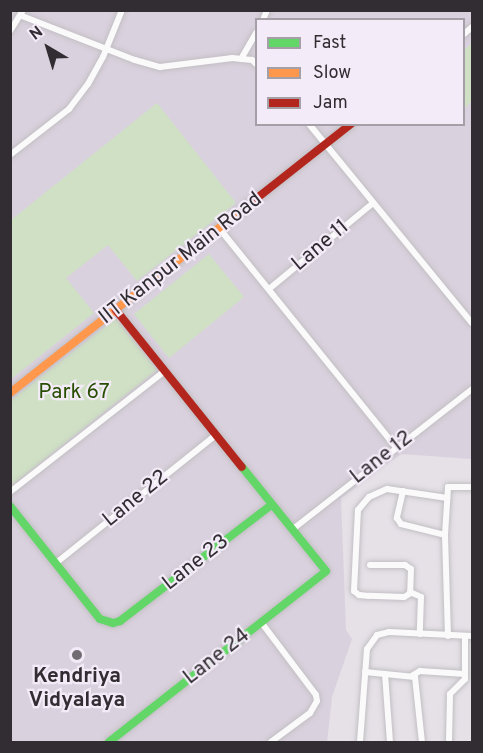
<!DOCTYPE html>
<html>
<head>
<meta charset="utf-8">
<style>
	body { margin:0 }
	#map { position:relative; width:483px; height:753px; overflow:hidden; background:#e5e1e7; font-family:Overpass,sans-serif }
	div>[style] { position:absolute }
	.built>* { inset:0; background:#d9d1dd }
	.green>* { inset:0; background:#cfe0c5 }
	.roads { filter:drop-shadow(0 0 2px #c2bfc3) drop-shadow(0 0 2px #c2bfc3) }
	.street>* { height:6px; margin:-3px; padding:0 3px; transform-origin:3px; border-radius:3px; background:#fbfafb }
	.fast>* { height:8px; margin:-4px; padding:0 4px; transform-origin:4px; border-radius:4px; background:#63d668 }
	.slow>* { height:8px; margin:-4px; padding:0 4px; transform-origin:4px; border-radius:4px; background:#ff974d }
	.jam>* { height:8px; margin:-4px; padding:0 4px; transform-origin:4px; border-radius:4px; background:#b3261e }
	.dots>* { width:16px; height:16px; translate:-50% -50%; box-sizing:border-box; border:3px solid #f3ebf7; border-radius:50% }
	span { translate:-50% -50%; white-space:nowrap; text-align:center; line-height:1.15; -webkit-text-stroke:4.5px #f3ebf7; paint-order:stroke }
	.street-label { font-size:21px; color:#312d32 }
	.park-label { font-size:21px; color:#274e01 }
	.poi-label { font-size:21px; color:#312d32; font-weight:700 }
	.frame { position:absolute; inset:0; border:12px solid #312d32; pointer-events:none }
	.legend { position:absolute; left:255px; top:18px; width:210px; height:108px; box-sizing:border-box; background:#f3ebf7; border:2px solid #a59fa8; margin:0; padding:8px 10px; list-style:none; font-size:18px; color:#312d32 }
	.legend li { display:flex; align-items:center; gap:12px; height:30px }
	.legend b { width:30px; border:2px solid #a59fa8 }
	.north { position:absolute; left:18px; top:18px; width:60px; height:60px; -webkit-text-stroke:4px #f3ebf7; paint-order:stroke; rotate:322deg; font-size:16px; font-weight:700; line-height:24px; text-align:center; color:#312d32 }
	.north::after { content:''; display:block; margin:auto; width:21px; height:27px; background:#312d32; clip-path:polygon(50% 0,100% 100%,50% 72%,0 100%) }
</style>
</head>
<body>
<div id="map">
	<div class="built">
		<div style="clip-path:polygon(evenodd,10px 11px,472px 11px,472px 459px,401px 454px,341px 498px,346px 630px,352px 639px,332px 697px,327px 742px,11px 742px,10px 11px,256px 20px,464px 20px,464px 124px,256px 124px,256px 20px)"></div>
	</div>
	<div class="green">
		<div style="clip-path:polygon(472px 43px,472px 101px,464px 109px,464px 50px)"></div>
		<div style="clip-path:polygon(157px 103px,236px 203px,137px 281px,108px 245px,66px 278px,94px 313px,11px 379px,11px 220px)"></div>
		<div style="clip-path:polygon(209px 254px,244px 297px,169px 358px,134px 314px)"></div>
		<div style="clip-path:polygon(116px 318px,157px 370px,11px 486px,11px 400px)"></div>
	</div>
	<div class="roads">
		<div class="street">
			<div style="left:22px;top:16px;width:121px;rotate:21.3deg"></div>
			<div style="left:135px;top:60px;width:26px;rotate:16deg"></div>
			<div style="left:160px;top:67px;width:73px;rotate:-7.1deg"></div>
			<div style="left:232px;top:58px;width:20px;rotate:6deg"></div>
			<div style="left:252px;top:60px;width:6px;rotate:45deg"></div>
			<div style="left:263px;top:20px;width:11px;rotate:-68deg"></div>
			<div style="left:10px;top:31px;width:25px;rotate:-58deg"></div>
			<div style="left:464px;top:34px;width:11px;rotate:-41deg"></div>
			<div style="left:241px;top:59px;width:30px;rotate:-60deg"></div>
			<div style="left:309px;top:124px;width:257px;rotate:50.7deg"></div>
			<div style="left:10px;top:155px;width:75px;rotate:-37.9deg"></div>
			<div style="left:69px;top:109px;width:31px;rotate:-53deg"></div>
			<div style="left:88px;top:84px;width:31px;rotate:-61deg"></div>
			<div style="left:103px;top:57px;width:51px;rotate:-68deg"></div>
			<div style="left:219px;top:228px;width:282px;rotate:51.1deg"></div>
			<div style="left:269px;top:289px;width:135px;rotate:-39.6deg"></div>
			<div style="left:403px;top:491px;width:28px;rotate:103deg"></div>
			<div style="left:397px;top:518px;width:7px;rotate:56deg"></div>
			<div style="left:401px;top:524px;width:45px;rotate:14deg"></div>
			<div style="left:10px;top:492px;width:197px;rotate:-38deg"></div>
			<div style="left:293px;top:529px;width:227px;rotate:-38deg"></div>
			<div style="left:56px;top:563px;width:205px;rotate:-38.7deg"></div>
			<div style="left:370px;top:565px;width:35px"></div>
			<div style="left:405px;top:565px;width:7px;rotate:34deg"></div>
			<div style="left:411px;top:569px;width:23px;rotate:92deg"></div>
			<div style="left:410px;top:592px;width:12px;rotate:24deg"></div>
			<div style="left:421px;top:597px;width:37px;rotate:92deg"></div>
			<div style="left:411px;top:593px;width:8px;rotate:150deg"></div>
			<div style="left:404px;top:597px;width:35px;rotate:-178deg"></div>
			<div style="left:369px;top:596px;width:10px;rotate:-174deg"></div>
			<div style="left:359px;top:595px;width:6px;rotate:-141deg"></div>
			<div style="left:354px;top:591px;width:81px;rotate:-87.2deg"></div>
			<div style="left:358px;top:510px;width:17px;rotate:-50deg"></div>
			<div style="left:369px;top:497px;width:20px;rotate:-24deg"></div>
			<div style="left:387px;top:489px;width:61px;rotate:8.5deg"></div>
			<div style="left:261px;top:622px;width:91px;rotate:53deg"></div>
			<div style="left:316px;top:695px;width:6px;rotate:81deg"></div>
			<div style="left:317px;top:701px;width:14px;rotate:120deg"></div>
			<div style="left:310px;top:713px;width:49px;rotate:143.4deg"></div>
			<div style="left:448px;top:636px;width:101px;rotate:-91.7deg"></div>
			<div style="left:445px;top:535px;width:48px;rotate:-86.4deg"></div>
			<div style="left:448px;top:487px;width:24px"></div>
			<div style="left:365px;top:672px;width:50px;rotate:5.7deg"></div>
			<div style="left:415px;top:677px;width:65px;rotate:83.9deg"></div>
			<div style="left:385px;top:674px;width:68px;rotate:85.8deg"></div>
			<div style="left:413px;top:675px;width:8px;rotate:-30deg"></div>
			<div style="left:420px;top:671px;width:45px;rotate:3.8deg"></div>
			<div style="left:360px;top:742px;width:93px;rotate:-85.7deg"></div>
			<div style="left:367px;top:649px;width:17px;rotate:-54deg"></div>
			<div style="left:377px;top:635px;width:12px;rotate:-14deg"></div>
			<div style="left:389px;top:632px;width:83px;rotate:2.8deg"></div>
			<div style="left:449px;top:742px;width:48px;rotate:-88.8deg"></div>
			<div style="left:450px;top:694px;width:21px;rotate:-45deg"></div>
			<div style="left:465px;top:679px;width:43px;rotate:-90deg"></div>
		</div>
		<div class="fast">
			<div style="left:10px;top:506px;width:144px;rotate:51.5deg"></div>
			<div style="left:100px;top:619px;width:14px;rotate:17deg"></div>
			<div style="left:113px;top:623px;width:7px;rotate:-16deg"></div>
			<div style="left:120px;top:621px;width:190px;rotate:-37.5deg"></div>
			<div style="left:109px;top:742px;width:276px;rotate:-38.2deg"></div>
			<div style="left:326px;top:571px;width:134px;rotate:-128.9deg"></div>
		</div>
		<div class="slow">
			<div style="left:10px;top:393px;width:295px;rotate:-38.3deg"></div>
		</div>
		<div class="jam">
			<div style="left:242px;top:210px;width:139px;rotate:-38.3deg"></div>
			<div style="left:116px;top:310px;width:201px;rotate:51.3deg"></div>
		</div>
	</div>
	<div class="dots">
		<div style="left:77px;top:655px;background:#706c71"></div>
	</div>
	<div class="street-label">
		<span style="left:321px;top:246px;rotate:-40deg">Lane 11</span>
		<span style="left:181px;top:259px;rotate:-38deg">IIT Kanpur Main Road</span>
		<span style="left:382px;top:458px;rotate:-38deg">Lane 12</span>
		<span style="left:136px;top:499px;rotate:-39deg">Lane 22</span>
		<span style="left:196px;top:563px;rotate:-38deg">Lane 23</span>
		<span style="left:217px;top:657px;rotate:-38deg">Lane 24</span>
	</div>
	<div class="park-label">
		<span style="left:74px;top:393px">Park 67</span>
	</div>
	<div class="poi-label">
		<span style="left:77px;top:689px">Kendriya<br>Vidyalaya</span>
	</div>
	<div class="frame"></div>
	<ul class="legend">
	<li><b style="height:8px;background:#63d668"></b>Fast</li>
	<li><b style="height:8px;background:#ff974d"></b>Slow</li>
	<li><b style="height:8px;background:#b3261e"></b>Jam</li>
	</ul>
	<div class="north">N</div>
</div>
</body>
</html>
